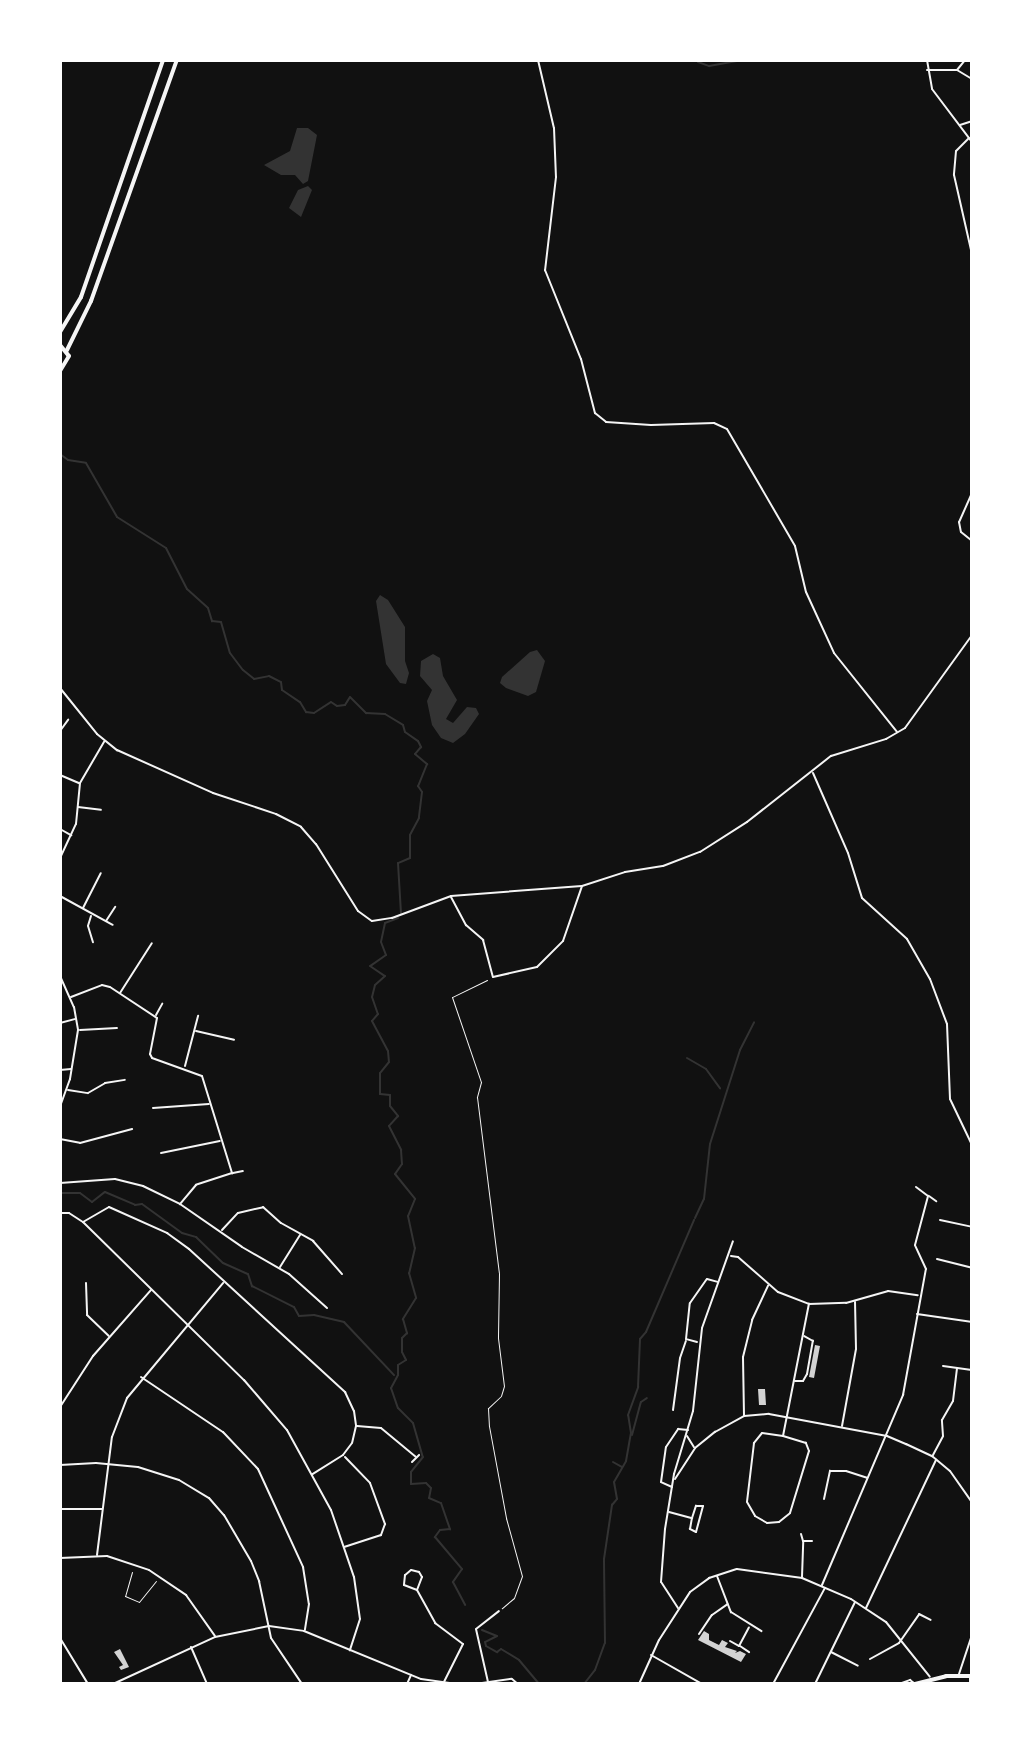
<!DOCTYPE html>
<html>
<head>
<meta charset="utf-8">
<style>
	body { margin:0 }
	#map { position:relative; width:1032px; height:1744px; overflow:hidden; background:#111; font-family:"Fira Sans",sans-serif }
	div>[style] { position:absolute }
	.water>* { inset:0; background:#333 }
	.stream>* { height:2px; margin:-1px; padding:0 1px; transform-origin:1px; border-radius:1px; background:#333 }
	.building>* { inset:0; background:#d3d3d3 }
	.path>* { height:1px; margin:-0.5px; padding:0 0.5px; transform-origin:0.5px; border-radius:0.5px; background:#f5f5f5 }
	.minor>* { height:2px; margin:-1px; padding:0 1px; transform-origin:1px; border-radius:1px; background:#f5f5f5 }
	.tertiary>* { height:2px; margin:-1px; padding:0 1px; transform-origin:1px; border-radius:1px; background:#f5f5f5 }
	.trunk>* { height:4px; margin:-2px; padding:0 2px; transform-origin:2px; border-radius:2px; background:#f5f5f5 }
	span { translate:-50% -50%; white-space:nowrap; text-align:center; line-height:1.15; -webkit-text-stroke:8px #fff; paint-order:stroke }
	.frame { position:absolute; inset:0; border:62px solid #fff; pointer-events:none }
</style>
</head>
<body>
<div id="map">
	<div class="water">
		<div style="clip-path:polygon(297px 128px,308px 128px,317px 135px,308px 181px,303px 184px,295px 175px,281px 175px,264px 165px,290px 151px)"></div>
		<div style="clip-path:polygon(308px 186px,312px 190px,301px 217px,289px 208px,298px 190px)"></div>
		<div style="clip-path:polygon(380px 595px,388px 600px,405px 627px,405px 661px,409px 673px,406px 684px,400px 683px,386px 664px,376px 601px)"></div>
		<div style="clip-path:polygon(537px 650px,545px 661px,536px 692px,528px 696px,506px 688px,500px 683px,502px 677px,530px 652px)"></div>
		<div style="clip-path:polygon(433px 654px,440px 658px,443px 676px,457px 700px,446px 719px,453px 723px,467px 707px,476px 708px,479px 714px,465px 734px,453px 743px,441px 738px,432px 725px,427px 701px,432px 690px,420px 676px,421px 661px)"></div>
	</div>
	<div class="stream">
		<div style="left:698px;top:62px;width:12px;rotate:20deg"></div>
		<div style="left:709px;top:66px;width:34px;rotate:-10deg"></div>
		<div style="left:60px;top:454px;width:10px;rotate:37deg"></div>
		<div style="left:68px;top:460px;width:18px;rotate:9deg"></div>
		<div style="left:86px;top:463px;width:62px;rotate:60.1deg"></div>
		<div style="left:117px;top:517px;width:58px;rotate:32.3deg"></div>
		<div style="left:166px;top:548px;width:46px;rotate:62.9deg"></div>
		<div style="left:187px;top:589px;width:28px;rotate:42deg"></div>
		<div style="left:208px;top:608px;width:14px;rotate:73deg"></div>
		<div style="left:212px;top:621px;width:9px;rotate:6deg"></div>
		<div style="left:221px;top:622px;width:32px;rotate:74deg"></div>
		<div style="left:230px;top:653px;width:21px;rotate:53deg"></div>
		<div style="left:243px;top:670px;width:14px;rotate:39deg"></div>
		<div style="left:254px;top:679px;width:15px;rotate:-11deg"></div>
		<div style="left:269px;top:676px;width:13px;rotate:27deg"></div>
		<div style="left:281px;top:682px;width:8px;rotate:83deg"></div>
		<div style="left:282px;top:690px;width:22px;rotate:34deg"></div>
		<div style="left:300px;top:702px;width:12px;rotate:59deg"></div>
		<div style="left:306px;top:712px;width:8px;rotate:7deg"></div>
		<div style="left:314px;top:713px;width:20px;rotate:-33deg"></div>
		<div style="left:331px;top:702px;width:7px;rotate:34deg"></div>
		<div style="left:337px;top:706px;width:8px;rotate:-7deg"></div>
		<div style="left:345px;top:705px;width:9px;rotate:-58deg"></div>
		<div style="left:350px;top:697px;width:23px;rotate:45deg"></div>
		<div style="left:366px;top:713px;width:19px;rotate:3deg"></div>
		<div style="left:385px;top:714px;width:21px;rotate:31deg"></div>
		<div style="left:403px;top:725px;width:7px;rotate:74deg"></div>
		<div style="left:405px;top:732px;width:16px;rotate:35deg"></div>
		<div style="left:418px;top:741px;width:7px;rotate:63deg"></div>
		<div style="left:421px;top:747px;width:9px;rotate:131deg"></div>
		<div style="left:415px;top:754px;width:16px;rotate:40deg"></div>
		<div style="left:427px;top:764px;width:24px;rotate:112deg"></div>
		<div style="left:418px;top:786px;width:7px;rotate:56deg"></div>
		<div style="left:422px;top:792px;width:26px;rotate:97deg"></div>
		<div style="left:419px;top:818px;width:19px;rotate:118deg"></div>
		<div style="left:410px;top:835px;width:23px;rotate:90deg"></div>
		<div style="left:410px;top:858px;width:13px;rotate:157deg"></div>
		<div style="left:398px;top:863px;width:50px;rotate:86.6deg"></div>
		<div style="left:398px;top:918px;width:14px;rotate:159deg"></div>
		<div style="left:385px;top:923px;width:19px;rotate:102deg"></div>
		<div style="left:381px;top:942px;width:14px;rotate:69deg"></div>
		<div style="left:386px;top:955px;width:19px;rotate:145deg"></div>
		<div style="left:370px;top:966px;width:18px;rotate:34deg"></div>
		<div style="left:385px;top:976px;width:13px;rotate:138deg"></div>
		<div style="left:375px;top:985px;width:12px;rotate:104deg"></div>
		<div style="left:372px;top:997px;width:18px;rotate:71deg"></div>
		<div style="left:378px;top:1014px;width:9px;rotate:131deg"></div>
		<div style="left:372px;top:1021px;width:34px;rotate:62deg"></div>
		<div style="left:388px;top:1051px;width:11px;rotate:85deg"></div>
		<div style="left:389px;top:1062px;width:14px;rotate:129deg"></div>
		<div style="left:380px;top:1073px;width:21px;rotate:90deg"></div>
		<div style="left:380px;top:1094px;width:10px;rotate:6deg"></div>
		<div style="left:390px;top:1095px;width:11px;rotate:90deg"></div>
		<div style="left:390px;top:1106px;width:13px;rotate:51deg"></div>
		<div style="left:398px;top:1116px;width:13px;rotate:132deg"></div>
		<div style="left:389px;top:1126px;width:27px;rotate:63deg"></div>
		<div style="left:401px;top:1150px;width:14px;rotate:86deg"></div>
		<div style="left:402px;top:1164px;width:12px;rotate:125deg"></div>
		<div style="left:395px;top:1174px;width:32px;rotate:51deg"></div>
		<div style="left:415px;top:1199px;width:18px;rotate:112deg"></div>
		<div style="left:408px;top:1216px;width:33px;rotate:78deg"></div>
		<div style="left:415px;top:1248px;width:26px;rotate:103deg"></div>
		<div style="left:409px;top:1273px;width:26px;rotate:74deg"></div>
		<div style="left:416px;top:1298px;width:25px;rotate:122deg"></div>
		<div style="left:403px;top:1319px;width:15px;rotate:74deg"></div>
		<div style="left:407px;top:1333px;width:7px;rotate:135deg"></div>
		<div style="left:402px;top:1338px;width:14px;rotate:90deg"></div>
		<div style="left:402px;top:1352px;width:9px;rotate:63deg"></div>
		<div style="left:406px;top:1360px;width:9px;rotate:148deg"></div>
		<div style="left:398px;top:1365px;width:10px;rotate:90deg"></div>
		<div style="left:398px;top:1375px;width:15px;rotate:118deg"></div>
		<div style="left:391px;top:1388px;width:21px;rotate:71deg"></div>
		<div style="left:398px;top:1408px;width:21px;rotate:45deg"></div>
		<div style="left:413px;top:1423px;width:35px;rotate:74deg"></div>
		<div style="left:423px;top:1457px;width:19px;rotate:129deg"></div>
		<div style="left:411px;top:1472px;width:12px;rotate:90deg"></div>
		<div style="left:411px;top:1484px;width:15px;rotate:-4deg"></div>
		<div style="left:426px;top:1483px;width:7px;rotate:45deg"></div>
		<div style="left:431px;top:1488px;width:10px;rotate:101deg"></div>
		<div style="left:429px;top:1498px;width:13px;rotate:23deg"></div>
		<div style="left:441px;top:1503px;width:28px;rotate:71deg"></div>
		<div style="left:450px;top:1529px;width:10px;rotate:174deg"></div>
		<div style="left:440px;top:1530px;width:9px;rotate:126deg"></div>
		<div style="left:435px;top:1537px;width:42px;rotate:49.8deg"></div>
		<div style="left:462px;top:1569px;width:16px;rotate:125deg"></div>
		<div style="left:453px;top:1582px;width:26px;rotate:62deg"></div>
		<div style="left:687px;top:1058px;width:22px;rotate:30deg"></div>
		<div style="left:706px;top:1069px;width:24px;rotate:54deg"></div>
		<div style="left:60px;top:1193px;width:20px"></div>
		<div style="left:80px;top:1193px;width:15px;rotate:37deg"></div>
		<div style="left:92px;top:1202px;width:16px;rotate:-38deg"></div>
		<div style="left:105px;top:1192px;width:33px;rotate:23deg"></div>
		<div style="left:135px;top:1205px;width:7px;rotate:-8deg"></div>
		<div style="left:142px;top:1204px;width:49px;rotate:35.9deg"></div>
		<div style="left:182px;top:1233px;width:15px;rotate:16deg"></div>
		<div style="left:196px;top:1237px;width:37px;rotate:44deg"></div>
		<div style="left:223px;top:1263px;width:27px;rotate:24deg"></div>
		<div style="left:248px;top:1274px;width:13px;rotate:72deg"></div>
		<div style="left:252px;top:1286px;width:47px;rotate:26.6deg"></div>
		<div style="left:294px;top:1307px;width:10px;rotate:61deg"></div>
		<div style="left:299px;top:1316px;width:15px;rotate:-4deg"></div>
		<div style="left:314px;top:1315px;width:31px;rotate:13deg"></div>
		<div style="left:344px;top:1322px;width:73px;rotate:46.7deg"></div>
		<div style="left:695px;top:1218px;width:21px;rotate:-65deg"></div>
		<div style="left:704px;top:1199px;width:55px;rotate:-83.8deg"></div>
		<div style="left:710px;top:1144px;width:99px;rotate:-72.3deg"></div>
		<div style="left:740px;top:1050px;width:31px;rotate:-63deg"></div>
		<div style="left:632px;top:1435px;width:34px;rotate:-75deg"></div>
		<div style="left:641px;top:1402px;width:7px;rotate:-34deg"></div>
		<div style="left:613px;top:1462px;width:10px;rotate:29deg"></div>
		<div style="left:482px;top:1630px;width:16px;rotate:22deg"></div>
		<div style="left:497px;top:1636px;width:13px;rotate:153deg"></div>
		<div style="left:485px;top:1642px;width:4px;rotate:76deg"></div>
		<div style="left:486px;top:1646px;width:13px;rotate:29deg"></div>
		<div style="left:497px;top:1652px;width:5px;rotate:-37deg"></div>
		<div style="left:501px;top:1649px;width:21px;rotate:31deg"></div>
		<div style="left:519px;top:1660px;width:31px;rotate:50deg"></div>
		<div style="left:584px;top:1684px;width:18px;rotate:-52deg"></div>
		<div style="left:595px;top:1670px;width:29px;rotate:-70deg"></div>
		<div style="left:605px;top:1643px;width:84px;rotate:-90.7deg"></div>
		<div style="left:604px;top:1559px;width:55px;rotate:-81.6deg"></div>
		<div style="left:612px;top:1505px;width:8px;rotate:-50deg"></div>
		<div style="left:617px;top:1499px;width:17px;rotate:-100deg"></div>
		<div style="left:614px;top:1482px;width:24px;rotate:-60deg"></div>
		<div style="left:626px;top:1461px;width:28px;rotate:-80deg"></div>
		<div style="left:631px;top:1433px;width:18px;rotate:-99deg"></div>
		<div style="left:628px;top:1415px;width:30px;rotate:-70deg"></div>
		<div style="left:638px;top:1387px;width:48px;rotate:-87.6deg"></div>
		<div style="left:640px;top:1339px;width:9px;rotate:-49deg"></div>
		<div style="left:646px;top:1332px;width:122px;rotate:-66.8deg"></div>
	</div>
	<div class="building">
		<div style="clip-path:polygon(815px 1345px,820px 1346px,814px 1378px,809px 1377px)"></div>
		<div style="clip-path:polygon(758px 1389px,765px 1389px,766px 1405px,759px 1405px)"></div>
		<div style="clip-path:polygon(704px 1631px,709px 1634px,709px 1640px,719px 1645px,722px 1640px,728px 1643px,725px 1647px,737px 1651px,735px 1653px,740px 1651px,746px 1654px,741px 1662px,698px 1640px)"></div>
		<div style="clip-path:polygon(120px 1649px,129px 1667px,121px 1670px,119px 1667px,123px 1665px,114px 1652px)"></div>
	</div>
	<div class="path">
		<div style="left:487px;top:980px;width:39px;rotate:154deg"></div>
		<div style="left:452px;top:997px;width:90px;rotate:71.2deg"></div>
		<div style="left:481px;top:1082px;width:16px;rotate:105deg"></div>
		<div style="left:477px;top:1097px;width:177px;rotate:82.9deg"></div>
		<div style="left:499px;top:1273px;width:65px;rotate:90.9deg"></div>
		<div style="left:498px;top:1338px;width:48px;rotate:82.9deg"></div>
		<div style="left:504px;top:1386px;width:10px;rotate:107deg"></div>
		<div style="left:501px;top:1396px;width:18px;rotate:137deg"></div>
		<div style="left:488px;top:1408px;width:18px;rotate:87deg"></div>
		<div style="left:489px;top:1426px;width:94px;rotate:79.5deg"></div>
		<div style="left:506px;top:1518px;width:60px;rotate:74.6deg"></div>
		<div style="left:522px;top:1576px;width:23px;rotate:110deg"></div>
		<div style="left:514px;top:1598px;width:16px;rotate:140deg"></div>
		<div style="left:132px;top:1572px;width:25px;rotate:106deg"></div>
		<div style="left:125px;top:1596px;width:15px;rotate:23deg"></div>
		<div style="left:139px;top:1602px;width:27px;rotate:-51deg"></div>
	</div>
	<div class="minor">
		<div style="left:538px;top:60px;width:70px;rotate:76.8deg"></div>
		<div style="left:554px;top:128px;width:49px;rotate:87.7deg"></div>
		<div style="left:556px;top:177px;width:94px;rotate:96.7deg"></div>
		<div style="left:545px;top:270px;width:96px;rotate:68deg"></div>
		<div style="left:581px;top:359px;width:56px;rotate:75.5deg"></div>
		<div style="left:595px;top:413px;width:14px;rotate:39deg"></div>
		<div style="left:606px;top:422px;width:45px;rotate:3.8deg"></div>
		<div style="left:651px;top:425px;width:63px;rotate:-1.8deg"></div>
		<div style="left:714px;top:423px;width:14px;rotate:25deg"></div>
		<div style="left:727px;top:429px;width:135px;rotate:59.8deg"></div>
		<div style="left:795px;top:546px;width:47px;rotate:76.6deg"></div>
		<div style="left:806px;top:592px;width:67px;rotate:65.3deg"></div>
		<div style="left:834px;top:653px;width:101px;rotate:51.4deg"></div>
		<div style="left:927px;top:70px;width:30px"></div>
		<div style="left:957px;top:70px;width:13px;rotate:-51deg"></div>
		<div style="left:957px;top:70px;width:17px;rotate:31deg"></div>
		<div style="left:960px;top:125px;width:13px;rotate:-18deg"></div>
		<div style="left:969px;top:138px;width:18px;rotate:135deg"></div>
		<div style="left:956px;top:151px;width:24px;rotate:95deg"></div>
		<div style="left:954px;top:175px;width:81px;rotate:77.2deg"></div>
		<div style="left:972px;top:493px;width:32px;rotate:114deg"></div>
		<div style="left:959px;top:522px;width:10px;rotate:79deg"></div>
		<div style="left:961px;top:532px;width:14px;rotate:39deg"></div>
		<div style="left:60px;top:731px;width:14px;rotate:-54deg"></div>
		<div style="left:813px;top:773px;width:87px;rotate:66.4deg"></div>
		<div style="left:848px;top:853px;width:47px;rotate:72.7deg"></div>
		<div style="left:862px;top:898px;width:61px;rotate:42.3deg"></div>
		<div style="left:907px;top:939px;width:46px;rotate:60.1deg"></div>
		<div style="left:930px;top:979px;width:48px;rotate:69.3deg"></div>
		<div style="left:947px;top:1024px;width:75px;rotate:87.7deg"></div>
		<div style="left:950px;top:1099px;width:51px;rotate:64.4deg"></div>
		<div style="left:60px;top:775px;width:21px;rotate:23deg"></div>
		<div style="left:78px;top:807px;width:23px;rotate:7deg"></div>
		<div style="left:60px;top:829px;width:13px;rotate:29deg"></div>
		<div style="left:60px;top:896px;width:60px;rotate:28.7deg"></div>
		<div style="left:451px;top:897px;width:32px;rotate:62deg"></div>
		<div style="left:466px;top:925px;width:23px;rotate:41deg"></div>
		<div style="left:483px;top:940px;width:38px;rotate:75deg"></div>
		<div style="left:493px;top:977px;width:45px;rotate:-12.8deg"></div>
		<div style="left:537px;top:967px;width:37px;rotate:-45deg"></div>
		<div style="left:563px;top:941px;width:58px;rotate:-70.9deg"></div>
		<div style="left:83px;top:908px;width:39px;rotate:-63deg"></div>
		<div style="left:91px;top:916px;width:10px;rotate:107deg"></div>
		<div style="left:88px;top:926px;width:17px;rotate:73deg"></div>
		<div style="left:106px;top:921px;width:17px;rotate:-57deg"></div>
		<div style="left:120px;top:993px;width:59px;rotate:-57.4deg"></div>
		<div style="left:71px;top:997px;width:33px;rotate:-21deg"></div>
		<div style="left:102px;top:985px;width:8px;rotate:14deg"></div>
		<div style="left:110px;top:987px;width:56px;rotate:33.4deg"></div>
		<div style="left:157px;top:1018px;width:37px;rotate:101deg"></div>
		<div style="left:150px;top:1054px;width:4px;rotate:63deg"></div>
		<div style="left:152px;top:1058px;width:53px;rotate:19.8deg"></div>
		<div style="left:202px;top:1076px;width:102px;rotate:72.8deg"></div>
		<div style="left:232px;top:1173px;width:38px;rotate:162deg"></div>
		<div style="left:196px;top:1185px;width:25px;rotate:130deg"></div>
		<div style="left:156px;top:1015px;width:13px;rotate:-61deg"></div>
		<div style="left:60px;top:1023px;width:16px;rotate:-15deg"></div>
		<div style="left:80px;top:1030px;width:37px;rotate:-3deg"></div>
		<div style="left:196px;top:1031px;width:39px;rotate:13deg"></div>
		<div style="left:185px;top:1066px;width:52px;rotate:-75.4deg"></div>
		<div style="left:60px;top:1070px;width:11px;rotate:-5deg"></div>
		<div style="left:68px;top:1090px;width:20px;rotate:9deg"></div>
		<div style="left:88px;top:1093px;width:20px;rotate:-30deg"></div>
		<div style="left:105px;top:1083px;width:20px;rotate:-9deg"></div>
		<div style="left:153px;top:1108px;width:56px;rotate:-4.1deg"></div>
		<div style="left:60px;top:1139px;width:20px;rotate:11deg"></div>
		<div style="left:80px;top:1143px;width:54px;rotate:-15.1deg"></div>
		<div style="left:161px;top:1153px;width:60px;rotate:-11.5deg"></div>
		<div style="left:233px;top:1173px;width:10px;rotate:-11deg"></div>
		<div style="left:60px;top:1183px;width:55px;rotate:-4.2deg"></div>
		<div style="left:115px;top:1179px;width:29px;rotate:14deg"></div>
		<div style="left:143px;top:1186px;width:41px;rotate:25.9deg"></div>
		<div style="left:180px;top:1204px;width:75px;rotate:34.7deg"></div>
		<div style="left:242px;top:1247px;width:54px;rotate:29.9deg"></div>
		<div style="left:289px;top:1274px;width:51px;rotate:41.8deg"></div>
		<div style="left:929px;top:1196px;width:9px;rotate:36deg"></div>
		<div style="left:940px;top:1220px;width:33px;rotate:12deg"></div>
		<div style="left:83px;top:1222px;width:30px;rotate:-30deg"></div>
		<div style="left:109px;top:1207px;width:64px;rotate:24.1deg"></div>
		<div style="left:167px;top:1233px;width:27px;rotate:36deg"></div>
		<div style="left:189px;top:1249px;width:212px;rotate:42.5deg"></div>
		<div style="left:345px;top:1392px;width:21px;rotate:65deg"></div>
		<div style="left:354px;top:1411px;width:15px;rotate:82deg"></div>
		<div style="left:356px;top:1426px;width:17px;rotate:103deg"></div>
		<div style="left:352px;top:1443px;width:15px;rotate:127deg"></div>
		<div style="left:343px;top:1455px;width:36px;rotate:148deg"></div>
		<div style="left:222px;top:1230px;width:23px;rotate:-47deg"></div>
		<div style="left:238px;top:1213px;width:26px;rotate:-13deg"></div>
		<div style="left:263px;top:1207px;width:24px;rotate:42deg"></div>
		<div style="left:281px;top:1223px;width:37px;rotate:29deg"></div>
		<div style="left:313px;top:1241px;width:44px;rotate:48.7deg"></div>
		<div style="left:731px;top:1256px;width:7px;rotate:8deg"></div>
		<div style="left:738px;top:1257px;width:53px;rotate:41.2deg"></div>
		<div style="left:778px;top:1292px;width:33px;rotate:21deg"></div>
		<div style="left:809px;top:1304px;width:37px;rotate:-2deg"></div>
		<div style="left:846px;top:1303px;width:44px;rotate:-15.9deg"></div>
		<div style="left:888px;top:1291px;width:30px;rotate:8deg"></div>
		<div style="left:937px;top:1259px;width:36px;rotate:14deg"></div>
		<div style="left:280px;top:1267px;width:38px;rotate:-58deg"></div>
		<div style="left:86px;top:1283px;width:32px;rotate:88deg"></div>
		<div style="left:87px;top:1315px;width:30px;rotate:44deg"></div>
		<div style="left:917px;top:1314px;width:56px;rotate:8.3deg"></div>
		<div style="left:697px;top:1342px;width:11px;rotate:-165deg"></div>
		<div style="left:686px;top:1339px;width:36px;rotate:-84deg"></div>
		<div style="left:690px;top:1303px;width:29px;rotate:-55deg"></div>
		<div style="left:707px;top:1279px;width:11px;rotate:15deg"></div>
		<div style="left:943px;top:1366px;width:29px;rotate:8deg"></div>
		<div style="left:141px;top:1377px;width:99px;rotate:33.9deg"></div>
		<div style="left:223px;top:1432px;width:51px;rotate:46.6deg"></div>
		<div style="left:258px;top:1469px;width:108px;rotate:65.3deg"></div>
		<div style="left:303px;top:1567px;width:37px;rotate:81deg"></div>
		<div style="left:309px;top:1604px;width:26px;rotate:99deg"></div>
		<div style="left:795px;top:1381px;width:8px"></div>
		<div style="left:803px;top:1381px;width:8px;rotate:-60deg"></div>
		<div style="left:807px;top:1374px;width:34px;rotate:-80deg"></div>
		<div style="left:813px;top:1341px;width:10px;rotate:-151deg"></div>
		<div style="left:60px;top:1407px;width:61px;rotate:-57.1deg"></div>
		<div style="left:93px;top:1356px;width:88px;rotate:-48.7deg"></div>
		<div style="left:673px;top:1410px;width:52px;rotate:-82.3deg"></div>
		<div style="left:680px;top:1358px;width:18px;rotate:-71deg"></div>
		<div style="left:744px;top:1415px;width:58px;rotate:-91deg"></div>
		<div style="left:743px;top:1357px;width:38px;rotate:-76deg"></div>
		<div style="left:752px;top:1320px;width:38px;rotate:-65deg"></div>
		<div style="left:357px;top:1426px;width:24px;rotate:5deg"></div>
		<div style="left:381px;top:1428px;width:45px;rotate:39.6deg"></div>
		<div style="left:842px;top:1426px;width:78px;rotate:-79.7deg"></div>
		<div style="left:856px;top:1349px;width:47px;rotate:-91.2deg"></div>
		<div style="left:687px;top:1436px;width:13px;rotate:58deg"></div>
		<div style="left:783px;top:1436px;width:21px;rotate:-172deg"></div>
		<div style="left:762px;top:1433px;width:13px;rotate:129deg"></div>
		<div style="left:754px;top:1443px;width:59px;rotate:96.8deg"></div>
		<div style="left:747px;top:1502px;width:16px;rotate:60deg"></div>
		<div style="left:755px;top:1516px;width:14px;rotate:30deg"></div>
		<div style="left:767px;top:1523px;width:12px;rotate:-5deg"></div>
		<div style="left:779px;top:1522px;width:14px;rotate:-39deg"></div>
		<div style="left:790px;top:1513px;width:65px;rotate:-73deg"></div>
		<div style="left:809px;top:1451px;width:9px;rotate:-111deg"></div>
		<div style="left:806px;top:1443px;width:24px;rotate:-163deg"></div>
		<div style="left:783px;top:1436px;width:135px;rotate:-78.9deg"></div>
		<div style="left:933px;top:1455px;width:21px;rotate:-62deg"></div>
		<div style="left:943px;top:1436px;width:16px;rotate:-94deg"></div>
		<div style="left:942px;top:1420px;width:22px;rotate:-60deg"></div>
		<div style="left:953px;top:1401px;width:33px;rotate:-83deg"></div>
		<div style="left:345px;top:1457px;width:36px;rotate:46deg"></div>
		<div style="left:370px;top:1483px;width:44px;rotate:69.9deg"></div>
		<div style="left:385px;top:1524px;width:12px;rotate:110deg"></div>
		<div style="left:381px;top:1535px;width:38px;rotate:162deg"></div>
		<div style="left:412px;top:1462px;width:10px;rotate:-45deg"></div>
		<div style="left:60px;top:1465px;width:36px;rotate:-3deg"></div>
		<div style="left:96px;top:1463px;width:42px;rotate:5.4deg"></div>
		<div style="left:138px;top:1467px;width:43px;rotate:17.6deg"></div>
		<div style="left:179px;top:1480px;width:35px;rotate:31deg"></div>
		<div style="left:209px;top:1498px;width:23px;rotate:49deg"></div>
		<div style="left:224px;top:1515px;width:53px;rotate:59.6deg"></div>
		<div style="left:251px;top:1561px;width:22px;rotate:68deg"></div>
		<div style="left:259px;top:1581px;width:58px;rotate:78.1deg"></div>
		<div style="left:271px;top:1638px;width:55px;rotate:56deg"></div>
		<div style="left:675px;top:1479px;width:37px;rotate:-57deg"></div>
		<div style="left:695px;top:1448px;width:26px;rotate:-39deg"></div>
		<div style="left:715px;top:1432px;width:33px;rotate:-29deg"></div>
		<div style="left:744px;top:1416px;width:25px;rotate:-5deg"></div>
		<div style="left:769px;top:1414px;width:120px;rotate:10.6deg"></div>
		<div style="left:887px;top:1436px;width:21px;rotate:23deg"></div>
		<div style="left:906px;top:1444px;width:29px;rotate:25deg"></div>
		<div style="left:932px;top:1456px;width:23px;rotate:40deg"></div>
		<div style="left:950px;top:1471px;width:39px;rotate:55deg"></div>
		<div style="left:672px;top:1487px;width:12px;rotate:-156deg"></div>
		<div style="left:661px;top:1482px;width:35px;rotate:-82deg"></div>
		<div style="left:666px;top:1447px;width:22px;rotate:-56deg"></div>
		<div style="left:678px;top:1429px;width:10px;rotate:6deg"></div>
		<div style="left:824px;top:1499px;width:29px;rotate:-78deg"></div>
		<div style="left:830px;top:1471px;width:16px"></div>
		<div style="left:846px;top:1471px;width:22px;rotate:18deg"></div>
		<div style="left:60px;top:1509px;width:42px"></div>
		<div style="left:669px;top:1512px;width:24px;rotate:15deg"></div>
		<div style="left:692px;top:1518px;width:13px;rotate:-72deg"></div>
		<div style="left:696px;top:1506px;width:7px"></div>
		<div style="left:703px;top:1506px;width:27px;rotate:105deg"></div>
		<div style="left:696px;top:1532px;width:7px;rotate:-153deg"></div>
		<div style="left:690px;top:1529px;width:11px;rotate:-80deg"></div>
		<div style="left:801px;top:1534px;width:7px;rotate:74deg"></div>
		<div style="left:803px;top:1541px;width:9px"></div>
		<div style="left:97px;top:1555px;width:119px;rotate:-82.8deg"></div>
		<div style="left:112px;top:1437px;width:42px;rotate:-69deg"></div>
		<div style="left:127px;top:1398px;width:150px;rotate:-50.1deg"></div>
		<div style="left:60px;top:1558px;width:47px;rotate:-2.4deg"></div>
		<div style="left:107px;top:1556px;width:44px;rotate:18.4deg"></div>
		<div style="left:149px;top:1570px;width:45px;rotate:34deg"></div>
		<div style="left:186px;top:1595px;width:50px;rotate:54.7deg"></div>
		<div style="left:717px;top:1576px;width:39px;rotate:69deg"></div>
		<div style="left:731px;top:1612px;width:36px;rotate:32deg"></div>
		<div style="left:802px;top:1577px;width:36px;rotate:-88deg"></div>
		<div style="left:822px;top:1585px;width:207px;rotate:-66.9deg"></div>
		<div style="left:903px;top:1395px;width:128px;rotate:-79.7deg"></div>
		<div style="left:926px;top:1269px;width:26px;rotate:-115deg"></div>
		<div style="left:915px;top:1245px;width:51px;rotate:-75.1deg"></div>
		<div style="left:928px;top:1196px;width:15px;rotate:-143deg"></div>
		<div style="left:417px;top:1590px;width:14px;rotate:-69deg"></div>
		<div style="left:422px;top:1577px;width:6px;rotate:-121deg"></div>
		<div style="left:419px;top:1572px;width:8px;rotate:-166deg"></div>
		<div style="left:411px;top:1570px;width:8px;rotate:140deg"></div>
		<div style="left:405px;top:1575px;width:10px;rotate:96deg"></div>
		<div style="left:404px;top:1585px;width:14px;rotate:21deg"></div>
		<div style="left:417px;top:1590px;width:38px;rotate:61deg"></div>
		<div style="left:435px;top:1623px;width:35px;rotate:37deg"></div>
		<div style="left:463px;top:1644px;width:42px;rotate:116.6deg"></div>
		<div style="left:678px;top:1608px;width:31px;rotate:-123deg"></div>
		<div style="left:661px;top:1582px;width:53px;rotate:-85.7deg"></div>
		<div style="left:665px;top:1529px;width:56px;rotate:-80.7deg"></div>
		<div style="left:674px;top:1474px;width:66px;rotate:-73.2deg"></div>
		<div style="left:693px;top:1411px;width:83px;rotate:-83.8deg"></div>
		<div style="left:702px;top:1328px;width:92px;rotate:-70.4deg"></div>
		<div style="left:866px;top:1608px;width:164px;rotate:-64.7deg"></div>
		<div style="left:699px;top:1634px;width:23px;rotate:-56deg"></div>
		<div style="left:712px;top:1615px;width:19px;rotate:-35deg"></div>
		<div style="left:730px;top:1641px;width:10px;rotate:29deg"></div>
		<div style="left:739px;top:1646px;width:21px;rotate:-62deg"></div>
		<div style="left:740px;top:1646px;width:11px;rotate:34deg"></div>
		<div style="left:191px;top:1647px;width:40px;rotate:66.6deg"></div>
		<div style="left:831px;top:1652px;width:30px;rotate:27deg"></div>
		<div style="left:651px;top:1655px;width:59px;rotate:29.6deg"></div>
		<div style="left:870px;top:1659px;width:33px;rotate:-29deg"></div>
		<div style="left:899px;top:1643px;width:35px;rotate:-55deg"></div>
		<div style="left:919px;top:1614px;width:13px;rotate:27deg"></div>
		<div style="left:488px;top:1682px;width:54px;rotate:-102.8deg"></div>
		<div style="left:476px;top:1629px;width:29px;rotate:-38deg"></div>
		<div style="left:407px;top:1684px;width:10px;rotate:-66deg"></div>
		<div style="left:773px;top:1684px;width:109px;rotate:-61.6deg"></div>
		<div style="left:815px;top:1684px;width:91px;rotate:-64deg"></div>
		<div style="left:899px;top:1684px;width:12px;rotate:-20deg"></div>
		<div style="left:910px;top:1680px;width:5px;rotate:37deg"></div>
		<div style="left:970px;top:1684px;width:7px;rotate:-90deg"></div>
	</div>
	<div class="tertiary">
		<div style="left:927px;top:60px;width:29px;rotate:80deg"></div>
		<div style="left:932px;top:89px;width:66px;rotate:53deg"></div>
		<div style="left:60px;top:688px;width:59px;rotate:51.2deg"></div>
		<div style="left:97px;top:734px;width:26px;rotate:39deg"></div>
		<div style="left:117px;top:750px;width:105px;rotate:24.1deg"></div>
		<div style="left:213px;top:793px;width:66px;rotate:18.4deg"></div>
		<div style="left:276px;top:814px;width:28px;rotate:27deg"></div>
		<div style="left:301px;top:827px;width:23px;rotate:49deg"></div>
		<div style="left:316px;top:844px;width:79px;rotate:57.9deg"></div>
		<div style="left:358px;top:911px;width:17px;rotate:36deg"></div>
		<div style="left:372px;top:921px;width:20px;rotate:-9deg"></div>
		<div style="left:392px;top:918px;width:63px;rotate:-20.4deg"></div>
		<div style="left:451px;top:896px;width:131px;rotate:-4.4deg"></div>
		<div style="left:582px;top:886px;width:45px;rotate:-18deg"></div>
		<div style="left:625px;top:872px;width:38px;rotate:-9deg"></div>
		<div style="left:663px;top:866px;width:40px;rotate:-21deg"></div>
		<div style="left:700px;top:852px;width:56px;rotate:-32.6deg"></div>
		<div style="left:747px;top:822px;width:107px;rotate:-38.2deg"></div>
		<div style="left:831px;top:756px;width:58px;rotate:-17.2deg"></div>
		<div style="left:886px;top:739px;width:22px;rotate:-30deg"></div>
		<div style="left:905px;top:728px;width:115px;rotate:-54.2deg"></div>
		<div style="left:60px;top:858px;width:38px;rotate:-65deg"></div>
		<div style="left:76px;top:824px;width:41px;rotate:-84.4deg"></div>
		<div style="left:80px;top:783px;width:48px;rotate:-59.7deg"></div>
		<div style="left:60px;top:976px;width:34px;rotate:66deg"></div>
		<div style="left:74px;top:1007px;width:23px;rotate:80deg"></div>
		<div style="left:78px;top:1030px;width:50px;rotate:99.3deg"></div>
		<div style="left:70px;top:1079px;width:29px;rotate:110deg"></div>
		<div style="left:60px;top:1213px;width:9px"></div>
		<div style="left:69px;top:1213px;width:17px;rotate:33deg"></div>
		<div style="left:83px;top:1222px;width:226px;rotate:44.5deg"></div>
		<div style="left:244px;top:1380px;width:66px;rotate:49.3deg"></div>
		<div style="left:287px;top:1430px;width:91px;rotate:61.2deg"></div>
		<div style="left:331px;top:1510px;width:71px;rotate:71.1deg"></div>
		<div style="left:354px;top:1577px;width:42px;rotate:81.9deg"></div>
		<div style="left:360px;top:1619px;width:33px;rotate:108deg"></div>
		<div style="left:60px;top:1638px;width:54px;rotate:58.7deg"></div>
		<div style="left:959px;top:1674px;width:41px;rotate:-71.6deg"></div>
		<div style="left:113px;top:1684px;width:112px;rotate:-24.7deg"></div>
		<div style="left:215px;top:1637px;width:55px;rotate:-11.5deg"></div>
		<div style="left:269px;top:1626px;width:35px;rotate:8deg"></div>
		<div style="left:304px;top:1631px;width:126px;rotate:22.3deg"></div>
		<div style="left:421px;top:1679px;width:36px;rotate:8deg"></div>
		<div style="left:475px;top:1684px;width:37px;rotate:-8deg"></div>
		<div style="left:512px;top:1679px;width:8px;rotate:40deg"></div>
		<div style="left:639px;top:1684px;width:48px;rotate:-65.6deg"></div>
		<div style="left:659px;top:1640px;width:57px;rotate:-57.1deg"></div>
		<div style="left:690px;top:1592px;width:24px;rotate:-36deg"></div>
		<div style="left:709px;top:1578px;width:29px;rotate:-18deg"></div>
		<div style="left:737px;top:1569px;width:66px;rotate:7.9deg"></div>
		<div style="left:802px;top:1578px;width:53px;rotate:23.2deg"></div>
		<div style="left:851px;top:1599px;width:42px;rotate:33.3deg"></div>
		<div style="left:886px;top:1622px;width:70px;rotate:51.3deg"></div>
	</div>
	<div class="trunk">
		<div style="left:60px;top:332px;width:41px;rotate:-59deg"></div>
		<div style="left:81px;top:297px;width:251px;rotate:-70.9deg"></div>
		<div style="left:60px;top:345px;width:14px;rotate:51deg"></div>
		<div style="left:69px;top:356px;width:17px;rotate:121deg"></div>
		<div style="left:67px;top:350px;width:55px;rotate:-63.9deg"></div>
		<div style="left:91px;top:301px;width:256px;rotate:-70.4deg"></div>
		<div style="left:915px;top:1684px;width:32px;rotate:-14deg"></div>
		<div style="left:946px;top:1676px;width:26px"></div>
	</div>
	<div class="frame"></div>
</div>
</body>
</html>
